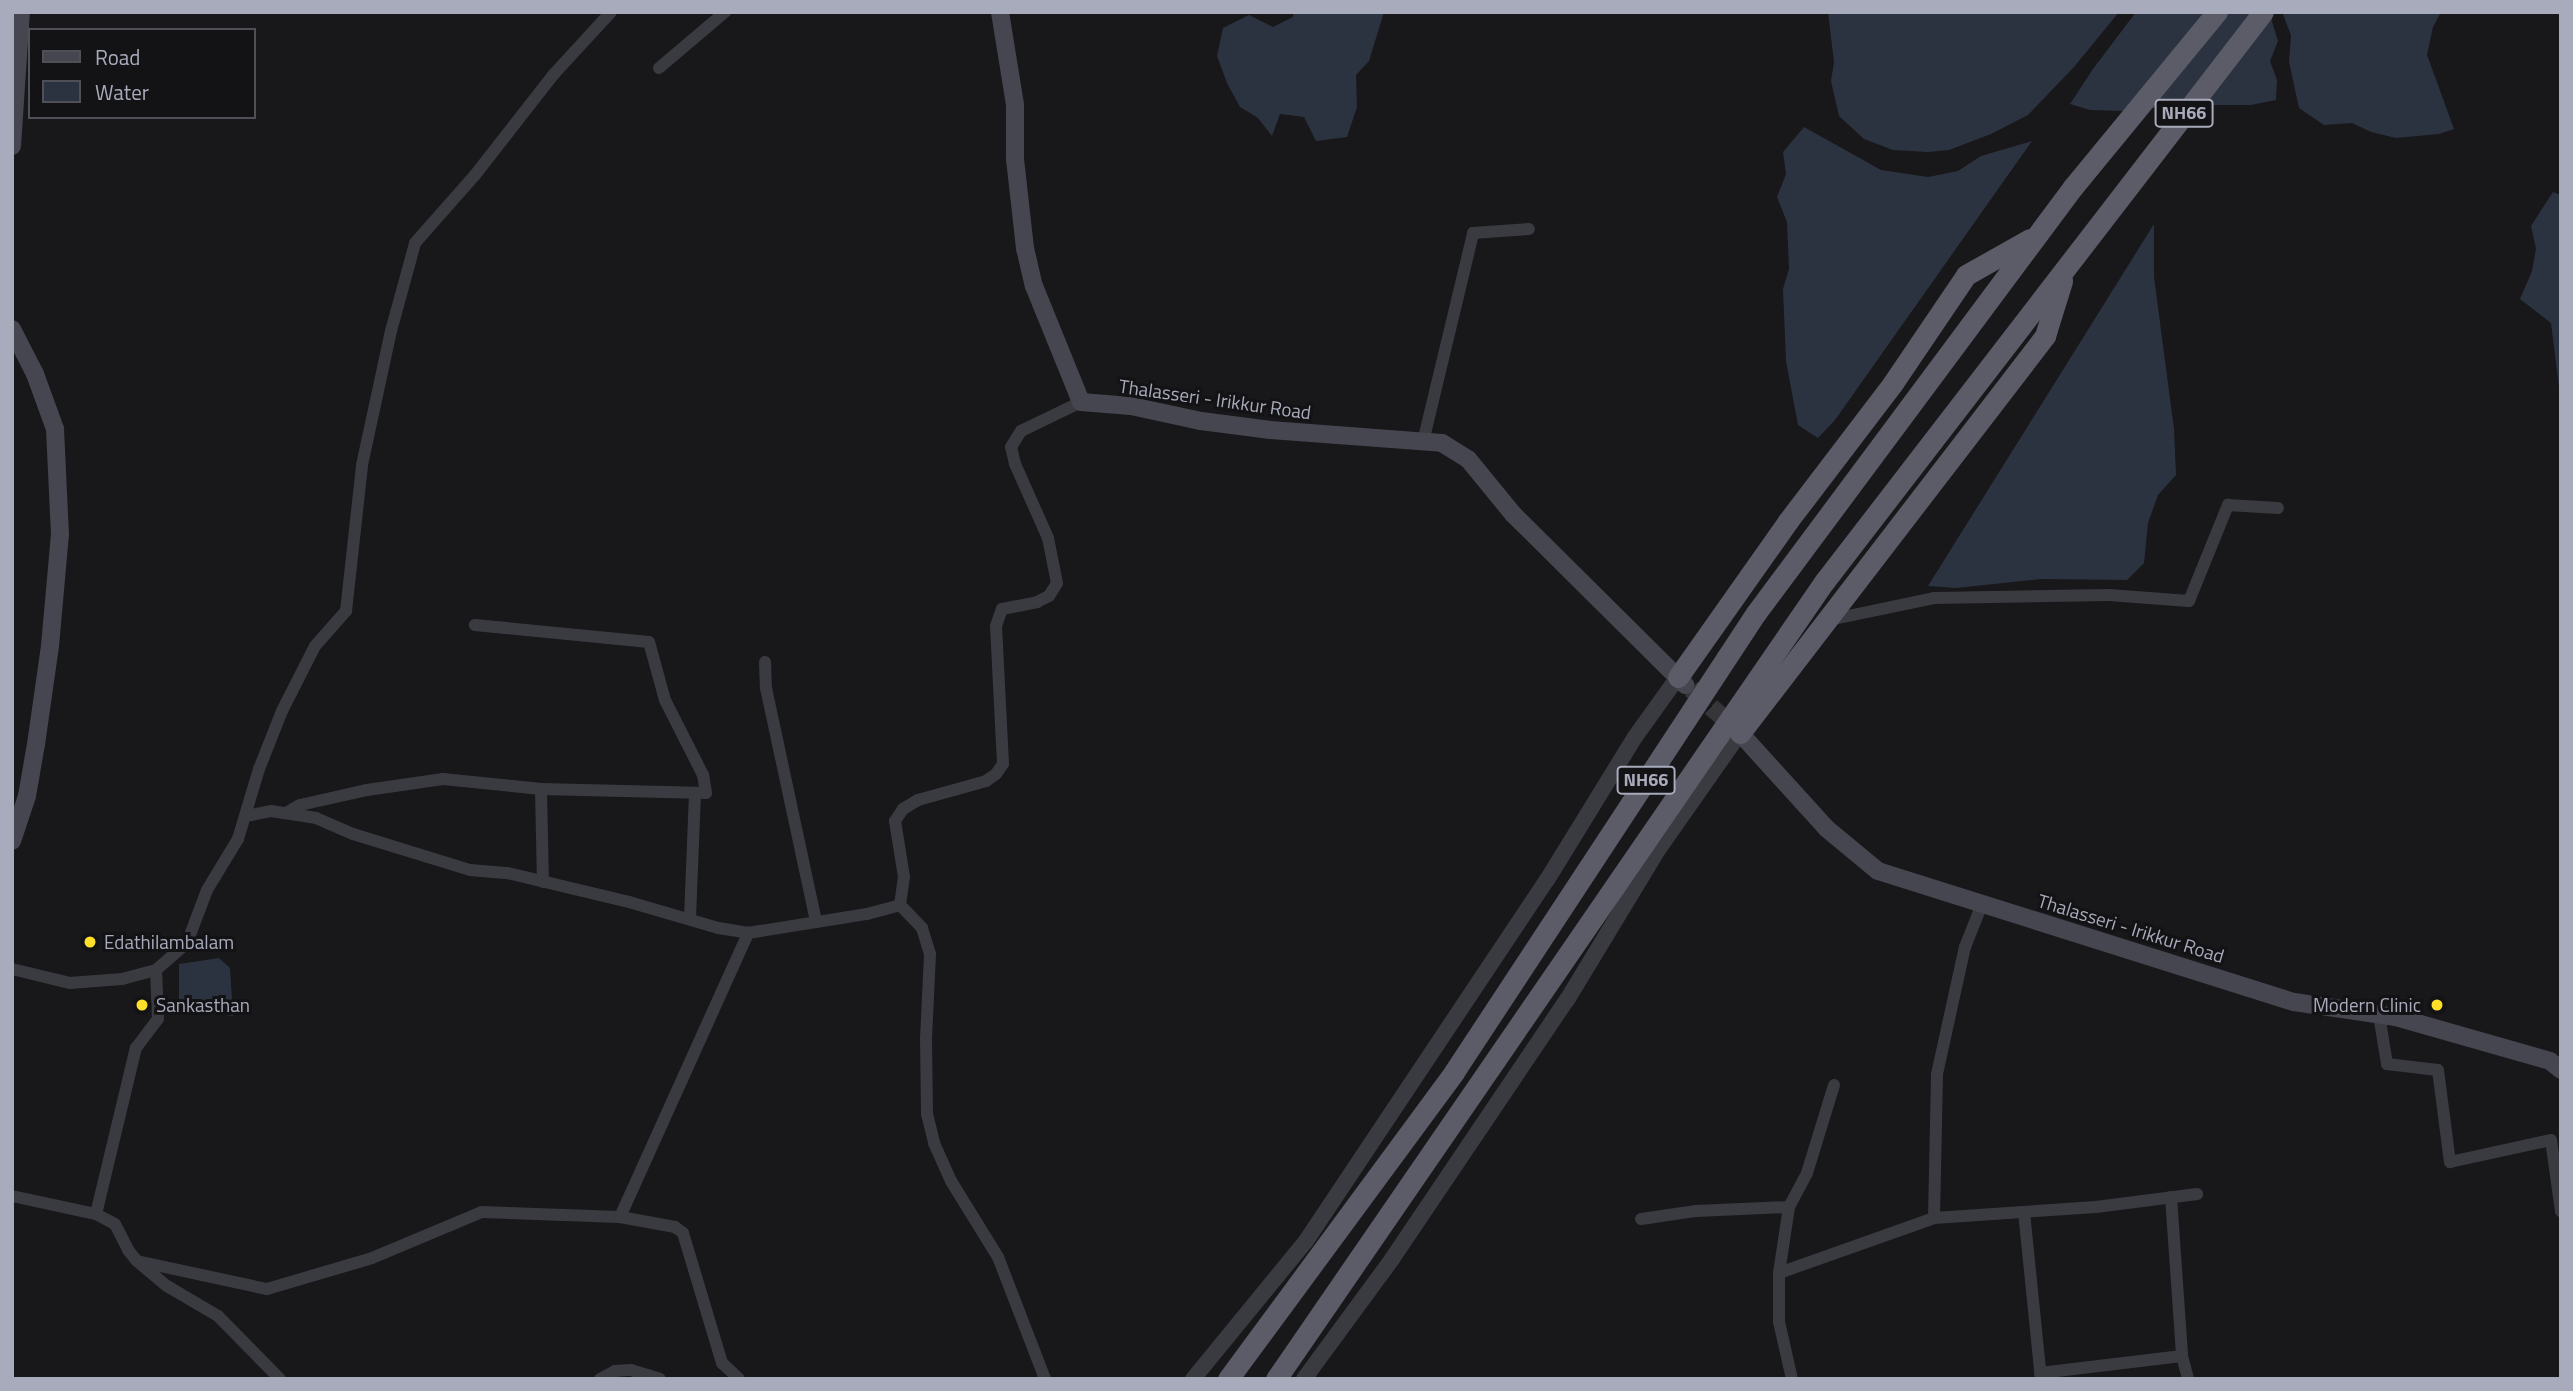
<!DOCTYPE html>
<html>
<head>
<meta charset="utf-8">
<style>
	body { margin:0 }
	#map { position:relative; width:2573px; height:1391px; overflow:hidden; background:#18171a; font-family:"Titillium Web",sans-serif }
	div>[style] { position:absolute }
	.water>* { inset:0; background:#2c3340 }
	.secondary-tunnel>* { height:18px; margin-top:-9px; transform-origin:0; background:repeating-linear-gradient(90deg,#35353a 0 18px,transparent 0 27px) }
	.minor>* { height:12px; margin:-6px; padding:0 6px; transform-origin:6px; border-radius:6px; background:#3a3a41 }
	.tertiary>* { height:16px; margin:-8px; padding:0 8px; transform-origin:8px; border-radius:8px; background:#3a3a41 }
	.secondary>* { height:18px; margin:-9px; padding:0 9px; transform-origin:9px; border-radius:9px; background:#464650 }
	.trunk>* { height:21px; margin:-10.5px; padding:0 10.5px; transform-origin:10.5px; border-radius:10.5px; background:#5c5c68 }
	.dots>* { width:19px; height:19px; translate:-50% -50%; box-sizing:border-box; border:4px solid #131215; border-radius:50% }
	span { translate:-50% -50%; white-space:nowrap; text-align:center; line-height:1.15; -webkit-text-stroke:6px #131215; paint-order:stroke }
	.shield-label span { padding:2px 5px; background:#131215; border:2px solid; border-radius:5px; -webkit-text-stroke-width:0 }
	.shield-label { font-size:18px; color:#a8abbb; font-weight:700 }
	.street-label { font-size:19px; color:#a8abbb }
	.poi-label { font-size:19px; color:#a8abbb }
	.left { translate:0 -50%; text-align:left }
	.right { translate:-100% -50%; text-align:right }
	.frame { position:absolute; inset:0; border:14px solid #a8abbb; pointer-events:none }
	.legend { position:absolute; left:28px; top:28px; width:228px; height:91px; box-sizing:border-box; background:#131215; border:2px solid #4f4f57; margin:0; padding:9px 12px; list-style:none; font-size:21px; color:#a8abbb }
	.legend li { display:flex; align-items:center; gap:14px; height:35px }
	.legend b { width:35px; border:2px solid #4f4f57 }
</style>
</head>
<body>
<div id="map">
	<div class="water">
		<div style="clip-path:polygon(1293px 12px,1384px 12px,1369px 61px,1356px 75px,1357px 107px,1347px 137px,1316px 141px,1304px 117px,1280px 114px,1272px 136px,1258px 118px,1240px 107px,1227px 83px,1217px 56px,1223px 28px,1249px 15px,1273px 27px,1293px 17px)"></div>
		<div style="clip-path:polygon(1828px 12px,2119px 12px,2074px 67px,2028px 115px,1991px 134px,1949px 150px,1928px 152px,1893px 150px,1864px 139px,1839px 116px,1831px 81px,1834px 62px)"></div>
		<div style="clip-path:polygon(2136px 12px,2269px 12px,2278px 41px,2270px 61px,2277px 80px,2276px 100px,2251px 105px,2183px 105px,2123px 111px,2090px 110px,2070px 104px,2093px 69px)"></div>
		<div style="clip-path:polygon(2282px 12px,2441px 12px,2433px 27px,2427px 55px,2454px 129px,2439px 134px,2396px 138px,2371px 132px,2352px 123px,2324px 125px,2299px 108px,2289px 62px,2291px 35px)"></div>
		<div style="clip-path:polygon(1804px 127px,1881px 170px,1928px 177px,1958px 171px,1981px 156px,2032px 141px,1835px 420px,1818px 438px,1798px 425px,1786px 361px,1783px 289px,1789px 269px,1787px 222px,1777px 197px,1786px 174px,1783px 152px)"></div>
		<div style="clip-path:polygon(2553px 192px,2561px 195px,2561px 403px,2551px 323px,2520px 299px,2532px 271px,2536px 249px,2531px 226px)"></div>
		<div style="clip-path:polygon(2154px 224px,2154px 277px,2174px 429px,2176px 475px,2158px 495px,2148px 523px,2144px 563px,2127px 580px,2041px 579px,1956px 588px,1928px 586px)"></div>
		<div style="clip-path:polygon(219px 958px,230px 968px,233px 1016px,179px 1009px,179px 964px)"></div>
	</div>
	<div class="secondary-tunnel">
		<div style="left:1691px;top:689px;width:63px;rotate:41.8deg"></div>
	</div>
	<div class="minor">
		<div style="left:659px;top:68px;width:87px;rotate:-40.3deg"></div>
		<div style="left:1423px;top:442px;width:215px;rotate:-76.5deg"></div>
		<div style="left:1473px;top:233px;width:56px;rotate:-4.1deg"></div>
		<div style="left:1829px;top:620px;width:107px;rotate:-11.8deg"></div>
		<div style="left:1934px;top:598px;width:175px;rotate:-1deg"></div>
		<div style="left:2109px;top:595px;width:80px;rotate:4.3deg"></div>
		<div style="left:2189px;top:601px;width:104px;rotate:-67.9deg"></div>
		<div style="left:2228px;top:505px;width:50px;rotate:3.4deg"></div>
		<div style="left:765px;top:662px;width:26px;rotate:88deg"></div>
		<div style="left:766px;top:688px;width:239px;rotate:77.9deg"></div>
		<div style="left:541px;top:789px;width:93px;rotate:88.8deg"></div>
		<div style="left:286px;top:813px;width:16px;rotate:-30deg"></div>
		<div style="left:300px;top:805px;width:69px;rotate:-12.6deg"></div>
		<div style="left:367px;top:790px;width:77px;rotate:-8.2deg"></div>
		<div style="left:443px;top:779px;width:99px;rotate:5.8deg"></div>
		<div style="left:541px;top:789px;width:165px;rotate:1.4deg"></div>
		<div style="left:706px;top:793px;width:18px;rotate:-99deg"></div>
		<div style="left:703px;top:775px;width:84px;rotate:-116.9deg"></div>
		<div style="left:665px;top:700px;width:60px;rotate:-105.4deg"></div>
		<div style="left:649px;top:642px;width:175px;rotate:-174.4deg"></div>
		<div style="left:246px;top:816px;width:25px;rotate:-11deg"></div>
		<div style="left:271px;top:811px;width:46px;rotate:8.8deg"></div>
		<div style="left:316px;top:818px;width:40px;rotate:23.4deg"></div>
		<div style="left:353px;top:834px;width:122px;rotate:17.1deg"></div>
		<div style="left:470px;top:870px;width:38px;rotate:5deg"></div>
		<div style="left:508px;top:873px;width:124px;rotate:13.5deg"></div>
		<div style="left:629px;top:902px;width:93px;rotate:16.3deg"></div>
		<div style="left:718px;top:928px;width:30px;rotate:9deg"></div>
		<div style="left:748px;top:933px;width:121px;rotate:-9.1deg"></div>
		<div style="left:867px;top:914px;width:34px;rotate:-15deg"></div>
		<div style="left:900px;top:905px;width:28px;rotate:-82deg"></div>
		<div style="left:904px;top:877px;width:57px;rotate:-99.1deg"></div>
		<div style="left:895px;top:821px;width:14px;rotate:-56deg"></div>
		<div style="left:903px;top:809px;width:17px;rotate:-31deg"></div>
		<div style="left:918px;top:800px;width:71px;rotate:-15.6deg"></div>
		<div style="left:986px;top:781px;width:12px;rotate:-35deg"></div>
		<div style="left:996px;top:774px;width:12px;rotate:-55deg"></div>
		<div style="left:1003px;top:764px;width:138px;rotate:-92.9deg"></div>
		<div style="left:996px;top:626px;width:18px;rotate:-71deg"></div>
		<div style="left:1002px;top:609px;width:36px;rotate:-11deg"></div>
		<div style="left:1037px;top:602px;width:13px;rotate:-27deg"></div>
		<div style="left:1049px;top:596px;width:15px;rotate:-58deg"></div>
		<div style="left:1057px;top:583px;width:46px;rotate:-101.3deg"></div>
		<div style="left:1048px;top:538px;width:81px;rotate:-114deg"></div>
		<div style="left:1015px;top:464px;width:17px;rotate:-103deg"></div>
		<div style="left:1011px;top:447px;width:19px;rotate:-58deg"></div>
		<div style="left:1021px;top:431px;width:67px;rotate:-25.8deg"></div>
		<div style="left:900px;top:905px;width:32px;rotate:46deg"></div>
		<div style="left:922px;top:928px;width:27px;rotate:73deg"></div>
		<div style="left:930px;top:954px;width:86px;rotate:92.7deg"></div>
		<div style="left:926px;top:1040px;width:74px;rotate:89.2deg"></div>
		<div style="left:927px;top:1114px;width:30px;rotate:76deg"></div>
		<div style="left:934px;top:1143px;width:42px;rotate:65.9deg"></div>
		<div style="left:951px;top:1181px;width:89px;rotate:58.3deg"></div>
		<div style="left:998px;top:1257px;width:131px;rotate:68.9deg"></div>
		<div style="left:690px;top:918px;width:125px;rotate:-87.7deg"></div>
		<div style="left:12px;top:969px;width:60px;rotate:13.6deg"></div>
		<div style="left:70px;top:983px;width:52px;rotate:-4.4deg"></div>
		<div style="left:122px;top:979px;width:35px;rotate:-15deg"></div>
		<div style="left:156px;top:970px;width:41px;rotate:-41.1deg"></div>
		<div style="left:187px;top:943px;width:57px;rotate:-69.3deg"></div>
		<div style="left:207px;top:890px;width:60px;rotate:-58.7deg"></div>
		<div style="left:238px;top:839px;width:73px;rotate:-73.3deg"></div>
		<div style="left:259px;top:769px;width:62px;rotate:-68.4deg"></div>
		<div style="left:282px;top:711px;width:73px;rotate:-63.1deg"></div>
		<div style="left:315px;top:646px;width:47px;rotate:-48.5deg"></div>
		<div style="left:346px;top:611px;width:147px;rotate:-83.7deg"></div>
		<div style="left:362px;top:465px;width:137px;rotate:-77.8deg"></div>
		<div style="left:391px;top:331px;width:91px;rotate:-74.7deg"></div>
		<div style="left:415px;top:243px;width:91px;rotate:-48.6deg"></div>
		<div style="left:475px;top:175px;width:128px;rotate:-52deg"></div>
		<div style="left:554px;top:74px;width:84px;rotate:-47.4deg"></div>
		<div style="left:2379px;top:1015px;width:50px;rotate:80.7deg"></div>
		<div style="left:2387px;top:1064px;width:51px;rotate:6.7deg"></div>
		<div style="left:2438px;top:1070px;width:93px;rotate:82.6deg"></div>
		<div style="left:2450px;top:1162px;width:103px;rotate:-12.3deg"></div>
		<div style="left:2551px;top:1140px;width:72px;rotate:82deg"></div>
		<div style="left:12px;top:1196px;width:86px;rotate:12.1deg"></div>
		<div style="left:96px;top:1214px;width:21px;rotate:28deg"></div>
		<div style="left:115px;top:1224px;width:29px;rotate:63deg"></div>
		<div style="left:128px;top:1250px;width:14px;rotate:51deg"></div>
		<div style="left:137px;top:1261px;width:39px;rotate:40deg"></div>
		<div style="left:167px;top:1286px;width:59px;rotate:30.5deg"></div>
		<div style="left:218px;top:1316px;width:88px;rotate:45.5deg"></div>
		<div style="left:2171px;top:1197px;width:159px;rotate:86deg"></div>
		<div style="left:2182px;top:1356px;width:24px;rotate:75deg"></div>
		<div style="left:2024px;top:1212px;width:168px;rotate:84.2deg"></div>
		<div style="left:96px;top:1214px;width:171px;rotate:-76.5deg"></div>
		<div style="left:136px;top:1048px;width:36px;rotate:-53deg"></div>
		<div style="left:158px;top:1019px;width:49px;rotate:-92.3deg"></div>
		<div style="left:620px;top:1217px;width:312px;rotate:-65.7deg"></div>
		<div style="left:1934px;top:1218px;width:162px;rotate:-3.9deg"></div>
		<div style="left:2096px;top:1207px;width:102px;rotate:-7.3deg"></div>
		<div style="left:1641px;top:1219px;width:56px;rotate:-8.3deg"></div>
		<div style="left:1696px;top:1211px;width:93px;rotate:-2.5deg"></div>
		<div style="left:137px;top:1261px;width:133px;rotate:12.2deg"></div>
		<div style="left:267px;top:1289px;width:109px;rotate:-16.4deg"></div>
		<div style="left:372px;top:1258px;width:119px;rotate:-22.7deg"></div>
		<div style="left:482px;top:1212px;width:138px;rotate:2.1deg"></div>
		<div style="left:620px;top:1217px;width:56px;rotate:10.3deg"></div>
		<div style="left:675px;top:1227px;width:10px;rotate:37deg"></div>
		<div style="left:683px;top:1233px;width:136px;rotate:73.3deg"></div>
		<div style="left:722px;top:1363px;width:23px;rotate:43deg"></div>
		<div style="left:1779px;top:1273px;width:67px;rotate:-81.4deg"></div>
		<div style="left:1789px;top:1207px;width:38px;rotate:-62deg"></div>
		<div style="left:1807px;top:1173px;width:92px;rotate:-72.9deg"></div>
		<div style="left:2040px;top:1373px;width:143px;rotate:-6.8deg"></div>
		<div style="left:600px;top:1379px;width:17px;rotate:-28deg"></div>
		<div style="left:615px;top:1371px;width:16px;rotate:-4deg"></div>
		<div style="left:631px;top:1370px;width:30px;rotate:17deg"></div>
		<div style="left:1792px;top:1379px;width:58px;rotate:-102.8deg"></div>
		<div style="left:1779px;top:1322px;width:49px;rotate:-90deg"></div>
		<div style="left:1779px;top:1273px;width:164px;rotate:-19.5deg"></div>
		<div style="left:1934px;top:1218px;width:144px;rotate:-88.8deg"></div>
		<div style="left:1937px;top:1074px;width:130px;rotate:-77.6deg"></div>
		<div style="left:1965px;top:947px;width:46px;rotate:-68.4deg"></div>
	</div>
	<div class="tertiary">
		<div style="left:1193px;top:1379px;width:178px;rotate:-50.7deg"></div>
		<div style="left:1306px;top:1241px;width:434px;rotate:-56.3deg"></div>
		<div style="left:1547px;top:880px;width:168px;rotate:-58.4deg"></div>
		<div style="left:1635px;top:737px;width:74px;rotate:-54.4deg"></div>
		<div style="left:1304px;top:1379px;width:149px;rotate:-53.7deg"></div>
		<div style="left:1392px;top:1259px;width:313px;rotate:-56deg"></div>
		<div style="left:1567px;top:1000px;width:175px;rotate:-58.8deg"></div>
		<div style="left:1658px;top:850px;width:143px;rotate:-55deg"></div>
	</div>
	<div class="secondary">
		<div style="left:1000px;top:12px;width:94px;rotate:80.8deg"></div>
		<div style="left:1015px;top:105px;width:54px;rotate:90deg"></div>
		<div style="left:1015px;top:159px;width:90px;rotate:83.6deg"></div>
		<div style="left:1025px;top:248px;width:39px;rotate:77deg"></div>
		<div style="left:1034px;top:286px;width:125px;rotate:67.9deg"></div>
		<div style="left:1081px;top:402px;width:50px;rotate:4.6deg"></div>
		<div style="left:1131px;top:406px;width:72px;rotate:12.1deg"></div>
		<div style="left:1201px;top:421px;width:70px;rotate:7.4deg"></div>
		<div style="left:1270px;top:430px;width:172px;rotate:4.3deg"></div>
		<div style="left:1442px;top:443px;width:31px;rotate:32deg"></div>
		<div style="left:1468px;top:459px;width:71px;rotate:50.7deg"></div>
		<div style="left:1513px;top:514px;width:243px;rotate:44.8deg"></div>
		<div style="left:12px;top:146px;width:134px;rotate:-86.2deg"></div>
		<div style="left:12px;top:329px;width:51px;rotate:62.9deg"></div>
		<div style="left:35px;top:374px;width:59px;rotate:70deg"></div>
		<div style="left:55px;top:429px;width:105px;rotate:87.3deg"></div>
		<div style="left:60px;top:534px;width:112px;rotate:95.1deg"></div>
		<div style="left:50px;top:646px;width:99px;rotate:98.1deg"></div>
		<div style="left:36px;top:744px;width:53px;rotate:99.8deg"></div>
		<div style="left:27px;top:796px;width:47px;rotate:108.4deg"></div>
		<div style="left:1740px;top:733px;width:128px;rotate:47.8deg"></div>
		<div style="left:1826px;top:828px;width:67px;rotate:39.6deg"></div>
		<div style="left:1878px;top:871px;width:436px;rotate:17.5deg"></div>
		<div style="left:2294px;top:1002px;width:103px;rotate:8.4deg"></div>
		<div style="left:2396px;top:1017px;width:160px;rotate:15.9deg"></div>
		<div style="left:2550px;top:1061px;width:14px;rotate:39deg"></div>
	</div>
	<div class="trunk">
		<div style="left:1678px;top:677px;width:191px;rotate:-54.8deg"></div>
		<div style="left:1788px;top:521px;width:173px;rotate:-52.7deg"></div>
		<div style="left:1893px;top:383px;width:130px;rotate:-55.9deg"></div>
		<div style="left:1966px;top:275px;width:73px;rotate:-29.4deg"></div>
		<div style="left:1740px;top:733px;width:501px;rotate:-52.47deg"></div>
		<div style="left:2045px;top:336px;width:58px;rotate:-72.8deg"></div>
		<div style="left:1228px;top:1379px;width:381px;rotate:-53.6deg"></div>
		<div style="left:1454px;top:1072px;width:549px;rotate:-56.66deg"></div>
		<div style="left:1756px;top:613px;width:531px;rotate:-53.35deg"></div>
		<div style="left:2073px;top:187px;width:227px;rotate:-50.6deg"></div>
		<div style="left:1276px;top:1379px;width:967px;rotate:-55.49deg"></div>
		<div style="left:1824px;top:582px;width:719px;rotate:-52.4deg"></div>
	</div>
	<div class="dots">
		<div style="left:90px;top:942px;background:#ffdf2a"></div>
		<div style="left:142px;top:1005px;background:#ffdf2a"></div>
		<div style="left:2437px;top:1005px;background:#ffdf2a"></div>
	</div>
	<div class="shield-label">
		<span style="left:2184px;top:113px">NH66</span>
		<span style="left:1646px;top:780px">NH66</span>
	</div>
	<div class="street-label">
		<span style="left:1215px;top:399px;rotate:8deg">Thalasseri - Irikkur Road</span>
		<span style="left:2131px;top:928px;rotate:17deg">Thalasseri - Irikkur Road</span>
	</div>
	<div class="poi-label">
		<span class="left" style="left:104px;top:942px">Edathilambalam</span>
		<span class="left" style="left:156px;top:1005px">Sankasthan</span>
		<span class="right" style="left:2421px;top:1005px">Modern Clinic</span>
	</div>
	<div class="frame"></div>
	<ul class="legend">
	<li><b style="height:9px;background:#464650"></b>Road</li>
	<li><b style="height:19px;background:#2c3340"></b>Water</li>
	</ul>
</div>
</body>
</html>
